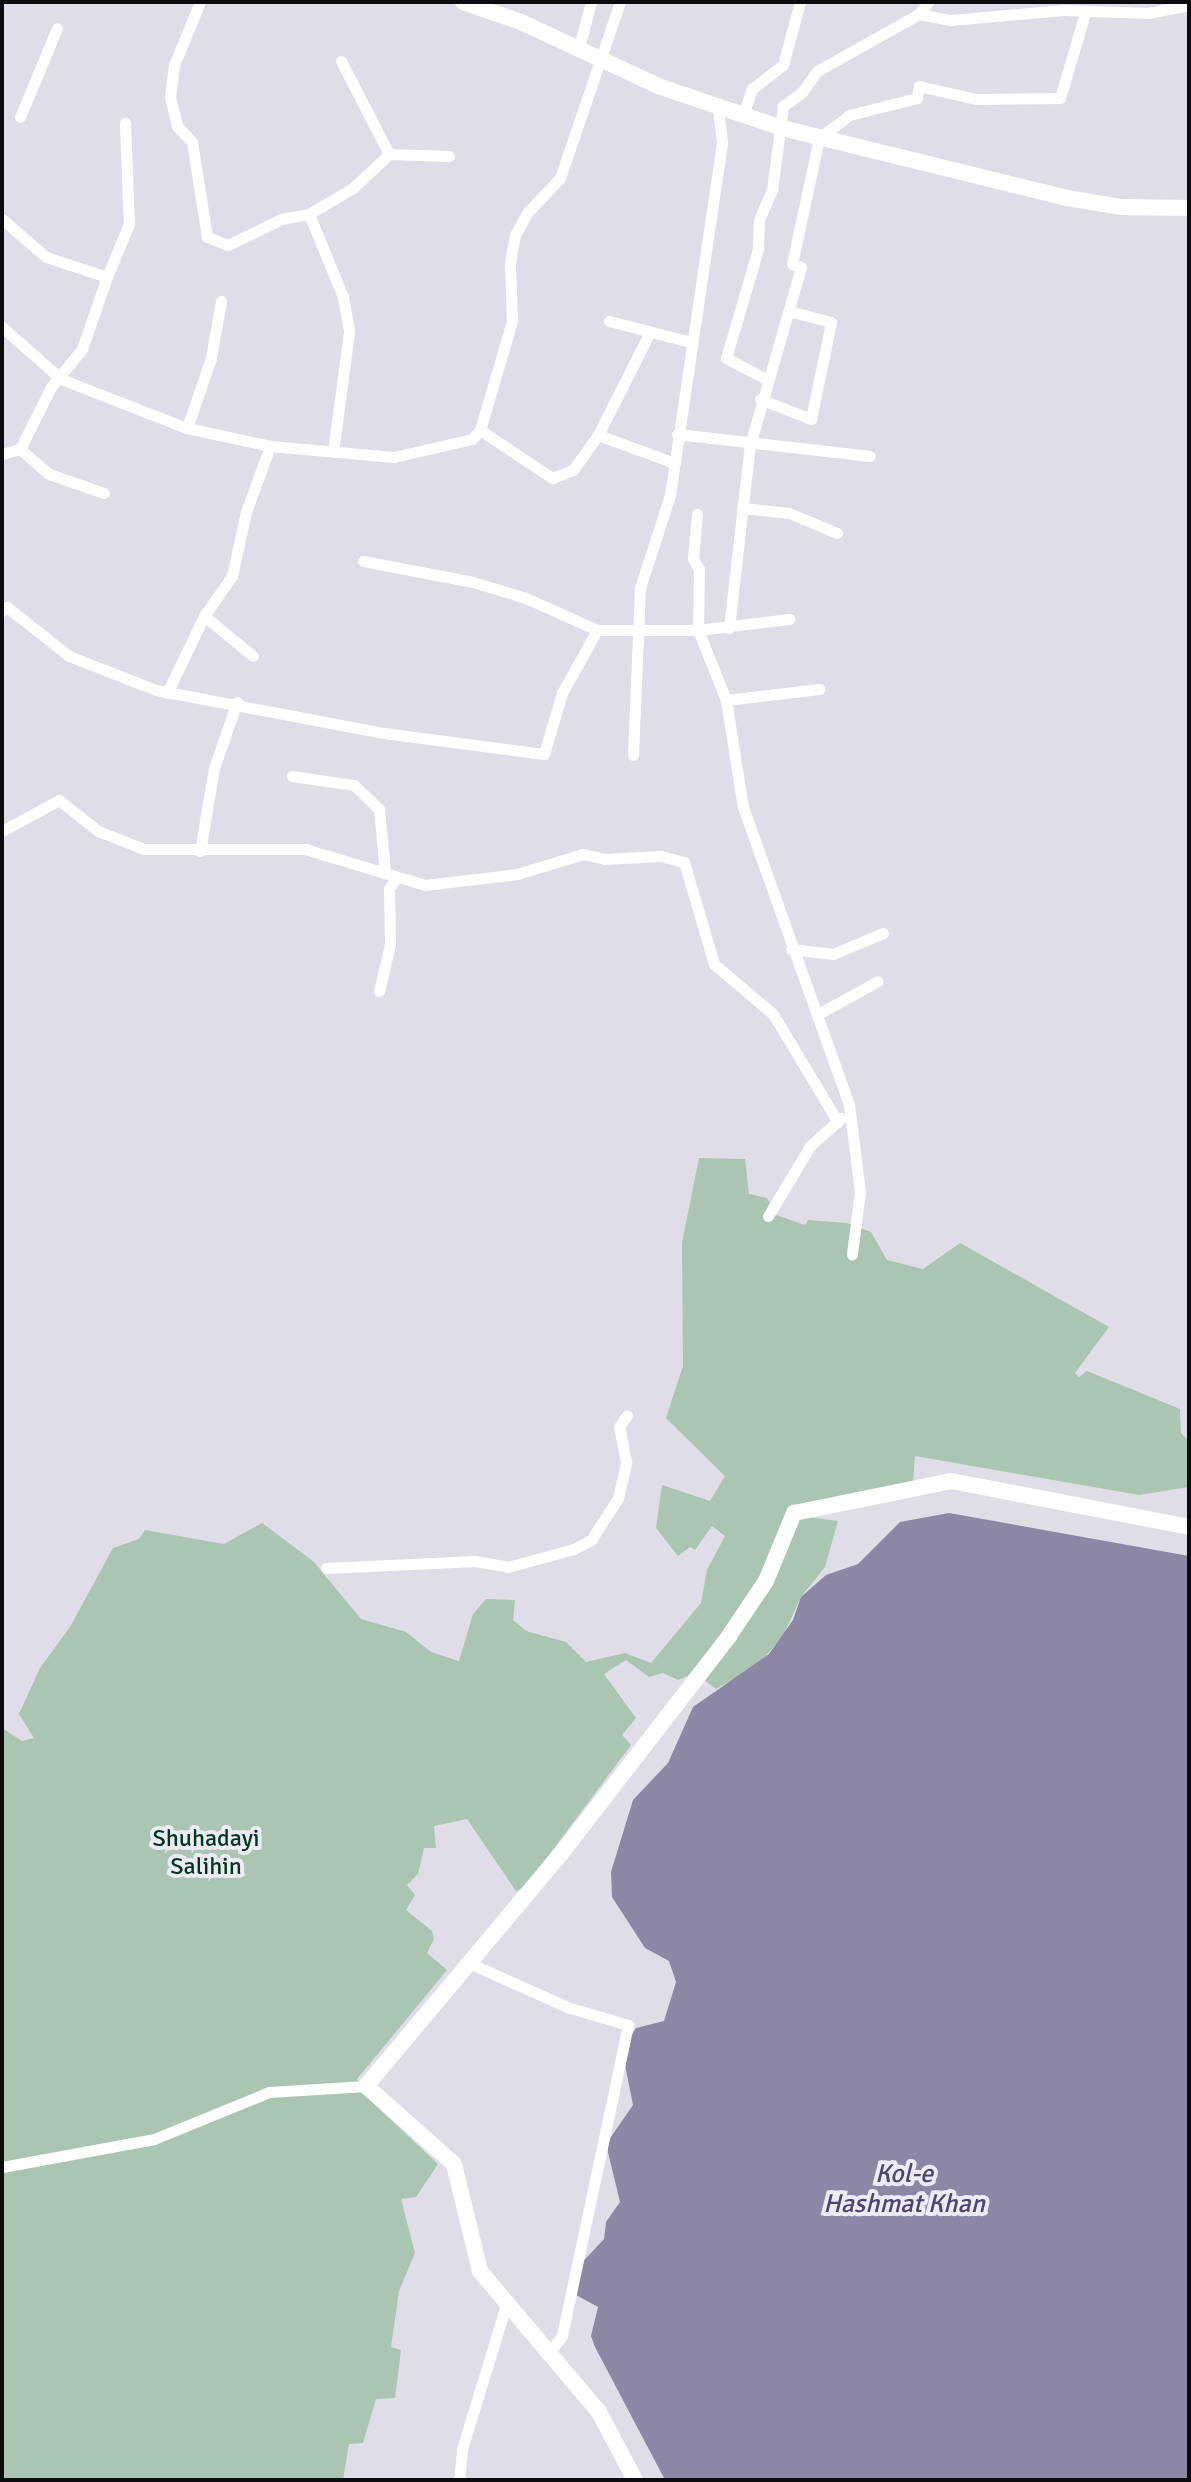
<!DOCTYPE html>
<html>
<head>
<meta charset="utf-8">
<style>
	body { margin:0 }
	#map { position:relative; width:1191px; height:2482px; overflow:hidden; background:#e0dde9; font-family:Signika,sans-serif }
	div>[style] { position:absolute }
	.green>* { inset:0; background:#aac5b1 }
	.water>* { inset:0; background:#8e86a5 }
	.street>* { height:11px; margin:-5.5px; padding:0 5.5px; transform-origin:5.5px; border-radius:5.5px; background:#fff }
	.secondary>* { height:16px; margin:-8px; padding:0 8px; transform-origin:8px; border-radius:8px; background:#fff }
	span { translate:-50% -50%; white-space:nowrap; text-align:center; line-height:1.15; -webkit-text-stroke:8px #edebf6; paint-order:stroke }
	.park-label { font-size:24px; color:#00381b }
	.water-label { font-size:26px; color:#504271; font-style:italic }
	.frame { position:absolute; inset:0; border:4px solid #0c0b0f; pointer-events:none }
</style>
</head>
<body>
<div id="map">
	<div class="green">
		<div style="clip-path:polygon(699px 1158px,745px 1159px,749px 1194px,767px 1198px,776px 1215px,805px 1225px,808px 1220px,847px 1223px,871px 1232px,887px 1260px,923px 1269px,960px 1243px,1109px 1327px,1075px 1373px,1079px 1377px,1087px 1371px,1180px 1409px,1181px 1433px,1189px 1441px,1189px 1487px,1139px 1495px,915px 1456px,913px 1482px,808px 1517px,838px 1521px,825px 1567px,801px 1597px,783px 1636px,757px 1666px,716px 1689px,695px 1673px,678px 1680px,663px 1673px,649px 1677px,626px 1660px,604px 1674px,636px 1718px,622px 1735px,631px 1745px,525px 1887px,516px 1891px,467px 1819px,434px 1826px,436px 1848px,424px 1848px,418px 1874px,407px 1885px,415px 1895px,406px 1910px,432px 1931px,434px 1939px,427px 1953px,447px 1970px,357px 2079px,375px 2105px,438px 2164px,416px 2197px,401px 2199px,415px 2253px,399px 2291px,391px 2347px,401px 2350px,395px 2398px,376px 2399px,363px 2443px,349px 2444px,343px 2480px,2px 2480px,2px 1728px,22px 1741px,34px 1738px,19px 1714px,40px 1668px,70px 1627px,113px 1548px,139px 1539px,145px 1530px,224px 1544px,262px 1523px,314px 1562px,361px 1619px,406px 1632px,431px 1652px,459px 1661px,473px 1614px,486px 1599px,515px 1600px,513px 1620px,526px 1631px,566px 1642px,586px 1662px,625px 1653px,651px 1663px,701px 1603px,707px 1570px,725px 1536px,712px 1526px,695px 1550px,690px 1547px,678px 1556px,656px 1528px,662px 1485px,710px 1501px,725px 1476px,666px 1418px,683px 1366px,682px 1243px)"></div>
	</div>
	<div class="water">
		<div style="clip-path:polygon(949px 1513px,1189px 1556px,1189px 2480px,665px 2480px,595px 2347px,591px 2336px,598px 2307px,576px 2295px,575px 2270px,604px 2239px,606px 2222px,620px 2202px,606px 2144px,633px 2105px,624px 2060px,631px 2036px,636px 2028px,664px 2021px,676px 1982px,669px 1961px,645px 1948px,612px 1897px,611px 1872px,633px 1800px,668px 1763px,693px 1707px,769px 1654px,793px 1620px,801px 1597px,826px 1575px,858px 1564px,900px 1522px)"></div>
	</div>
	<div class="street">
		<div style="left:200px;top:2px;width:68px;rotate:112.4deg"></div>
		<div style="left:174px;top:65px;width:32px;rotate:97deg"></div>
		<div style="left:170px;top:97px;width:30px;rotate:76deg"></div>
		<div style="left:177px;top:126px;width:22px;rotate:47deg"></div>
		<div style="left:192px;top:142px;width:96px;rotate:81deg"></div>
		<div style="left:207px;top:237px;width:22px;rotate:21deg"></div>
		<div style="left:228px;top:245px;width:59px;rotate:-26.1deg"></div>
		<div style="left:281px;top:219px;width:28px;rotate:-10deg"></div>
		<div style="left:309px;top:214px;width:90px;rotate:67.7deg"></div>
		<div style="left:343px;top:297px;width:36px;rotate:80deg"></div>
		<div style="left:349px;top:332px;width:121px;rotate:97.6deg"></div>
		<div style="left:919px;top:14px;width:33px;rotate:11deg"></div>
		<div style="left:951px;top:20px;width:113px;rotate:-5.1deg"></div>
		<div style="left:1064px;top:10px;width:84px;rotate:2deg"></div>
		<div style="left:1148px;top:13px;width:42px;rotate:-11deg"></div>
		<div style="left:579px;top:47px;width:47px;rotate:-75.1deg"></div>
		<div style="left:341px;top:61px;width:105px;rotate:62.7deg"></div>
		<div style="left:743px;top:115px;width:28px;rotate:-71deg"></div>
		<div style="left:752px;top:89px;width:39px;rotate:-38deg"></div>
		<div style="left:783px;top:65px;width:65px;rotate:-74.9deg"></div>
		<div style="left:20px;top:117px;width:96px;rotate:-67.4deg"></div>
		<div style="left:309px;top:214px;width:51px;rotate:-30.6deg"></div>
		<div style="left:353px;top:188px;width:50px;rotate:-43.4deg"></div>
		<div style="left:389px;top:154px;width:60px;rotate:1.9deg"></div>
		<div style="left:2px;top:219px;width:58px;rotate:40.8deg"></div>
		<div style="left:46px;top:257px;width:64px;rotate:18.2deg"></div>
		<div style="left:107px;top:277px;width:57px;rotate:-67.5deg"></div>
		<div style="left:129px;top:224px;width:101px;rotate:-92.3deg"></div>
		<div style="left:609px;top:321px;width:85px;rotate:14.4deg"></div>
		<div style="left:2px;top:327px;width:79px;rotate:41.4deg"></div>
		<div style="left:61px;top:379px;width:135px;rotate:21.3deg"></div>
		<div style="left:187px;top:428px;width:85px;rotate:12.2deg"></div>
		<div style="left:270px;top:446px;width:124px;rotate:5.1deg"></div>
		<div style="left:394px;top:457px;width:80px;rotate:-13deg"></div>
		<div style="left:472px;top:439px;width:12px;rotate:-48deg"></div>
		<div style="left:480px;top:430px;width:114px;rotate:-73.6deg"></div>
		<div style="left:512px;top:321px;width:58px;rotate:-92deg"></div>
		<div style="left:510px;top:263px;width:28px;rotate:-80deg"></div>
		<div style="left:515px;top:235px;width:25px;rotate:-61deg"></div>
		<div style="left:527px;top:213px;width:48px;rotate:-46.7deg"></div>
		<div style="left:560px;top:178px;width:186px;rotate:-71.2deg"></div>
		<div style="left:766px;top:379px;width:45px;rotate:-152.3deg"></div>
		<div style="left:726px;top:358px;width:114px;rotate:-73.6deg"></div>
		<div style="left:758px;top:249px;width:29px;rotate:-88deg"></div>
		<div style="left:759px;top:220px;width:33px;rotate:-67deg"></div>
		<div style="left:772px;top:190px;width:85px;rotate:-82.5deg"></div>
		<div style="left:783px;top:106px;width:24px;rotate:-36deg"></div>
		<div style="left:802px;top:92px;width:26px;rotate:-54deg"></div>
		<div style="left:817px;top:71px;width:117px;rotate:-29.2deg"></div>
		<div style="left:919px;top:14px;width:15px;rotate:-53deg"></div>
		<div style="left:760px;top:399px;width:55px;rotate:21.4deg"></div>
		<div style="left:811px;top:419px;width:99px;rotate:-78.3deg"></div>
		<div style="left:831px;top:322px;width:43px;rotate:-165.3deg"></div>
		<div style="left:187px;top:428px;width:74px;rotate:-71.1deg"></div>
		<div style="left:211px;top:358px;width:58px;rotate:-80deg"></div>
		<div style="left:480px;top:430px;width:87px;rotate:33.7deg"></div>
		<div style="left:552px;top:478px;width:22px;rotate:-21deg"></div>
		<div style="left:573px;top:470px;width:43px;rotate:-54.5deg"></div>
		<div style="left:598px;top:435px;width:82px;rotate:20deg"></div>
		<div style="left:677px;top:434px;width:194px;rotate:6.5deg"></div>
		<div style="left:598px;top:435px;width:115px;rotate:-63.2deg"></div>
		<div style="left:20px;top:449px;width:38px;rotate:41deg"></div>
		<div style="left:49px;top:474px;width:58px;rotate:19.1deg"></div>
		<div style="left:2px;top:454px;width:19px;rotate:-16deg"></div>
		<div style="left:20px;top:449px;width:69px;rotate:-63.4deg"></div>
		<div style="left:51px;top:387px;width:49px;rotate:-50.8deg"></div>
		<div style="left:82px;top:349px;width:76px;rotate:-70.9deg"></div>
		<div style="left:742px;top:508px;width:47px;rotate:6.1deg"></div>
		<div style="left:789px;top:513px;width:52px;rotate:22.6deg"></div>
		<div style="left:697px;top:514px;width:45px;rotate:95.1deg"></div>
		<div style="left:693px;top:559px;width:12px;rotate:59deg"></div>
		<div style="left:699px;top:569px;width:61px;rotate:90.9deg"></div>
		<div style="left:698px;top:630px;width:75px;rotate:68.2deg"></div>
		<div style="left:726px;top:700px;width:108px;rotate:81deg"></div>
		<div style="left:743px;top:807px;width:315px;rotate:70.4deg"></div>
		<div style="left:849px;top:1104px;width:89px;rotate:82.9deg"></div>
		<div style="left:860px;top:1192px;width:63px;rotate:97.4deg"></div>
		<div style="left:363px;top:561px;width:112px;rotate:10.8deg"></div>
		<div style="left:473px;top:582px;width:55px;rotate:16.8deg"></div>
		<div style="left:526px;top:598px;width:78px;rotate:24.3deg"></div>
		<div style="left:597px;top:630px;width:101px"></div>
		<div style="left:698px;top:630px;width:92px;rotate:-6.9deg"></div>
		<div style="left:2px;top:611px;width:6px;rotate:-39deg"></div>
		<div style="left:7px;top:607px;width:79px;rotate:38.3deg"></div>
		<div style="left:69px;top:656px;width:93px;rotate:21.3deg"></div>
		<div style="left:156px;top:690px;width:232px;rotate:10.7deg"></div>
		<div style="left:384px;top:733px;width:161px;rotate:7.5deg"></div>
		<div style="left:544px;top:754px;width:64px;rotate:-73.6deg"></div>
		<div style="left:562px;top:693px;width:72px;rotate:-60.9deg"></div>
		<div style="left:204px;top:616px;width:63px;rotate:39.2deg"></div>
		<div style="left:729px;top:628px;width:184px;rotate:-83.5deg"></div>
		<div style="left:750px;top:445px;width:185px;rotate:-74deg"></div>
		<div style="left:801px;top:267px;width:9px;rotate:-162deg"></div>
		<div style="left:792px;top:264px;width:129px;rotate:-77.9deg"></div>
		<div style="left:819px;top:138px;width:38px;rotate:-37deg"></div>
		<div style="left:849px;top:115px;width:70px;rotate:-14deg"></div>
		<div style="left:917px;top:98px;width:12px;rotate:-81deg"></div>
		<div style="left:919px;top:86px;width:58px;rotate:12.8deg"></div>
		<div style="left:976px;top:99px;width:84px;rotate:-0.7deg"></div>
		<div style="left:1060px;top:98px;width:89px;rotate:-73.6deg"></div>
		<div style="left:167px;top:693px;width:85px;rotate:-64.3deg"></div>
		<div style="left:204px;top:616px;width:49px;rotate:-55deg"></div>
		<div style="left:232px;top:576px;width:66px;rotate:-77.7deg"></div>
		<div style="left:246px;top:512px;width:70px;rotate:-70deg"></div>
		<div style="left:726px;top:700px;width:94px;rotate:-6.7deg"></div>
		<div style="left:633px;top:755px;width:167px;rotate:-87.6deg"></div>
		<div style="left:640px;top:588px;width:98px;rotate:-72.1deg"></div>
		<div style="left:670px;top:495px;width:357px;rotate:-81.6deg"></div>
		<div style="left:722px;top:142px;width:35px;rotate:-97deg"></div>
		<div style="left:292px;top:776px;width:63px;rotate:8.3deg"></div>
		<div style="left:354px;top:785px;width:35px;rotate:44deg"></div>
		<div style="left:379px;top:809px;width:64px;rotate:84.6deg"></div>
		<div style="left:385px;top:873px;width:42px;rotate:16.7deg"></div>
		<div style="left:425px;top:885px;width:93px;rotate:-6.8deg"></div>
		<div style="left:517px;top:874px;width:69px;rotate:-16.9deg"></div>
		<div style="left:583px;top:854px;width:22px;rotate:13deg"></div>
		<div style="left:604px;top:859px;width:57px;rotate:-3deg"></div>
		<div style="left:661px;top:856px;width:24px;rotate:15deg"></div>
		<div style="left:684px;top:862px;width:106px;rotate:73.6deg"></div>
		<div style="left:714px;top:964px;width:77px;rotate:40.3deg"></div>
		<div style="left:773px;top:1014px;width:126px;rotate:59deg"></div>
		<div style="left:2px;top:831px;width:65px;rotate:-28.5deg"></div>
		<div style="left:59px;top:800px;width:50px;rotate:38.5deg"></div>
		<div style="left:98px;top:831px;width:49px;rotate:21.4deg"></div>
		<div style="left:144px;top:849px;width:161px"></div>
		<div style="left:305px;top:849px;width:84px;rotate:16.7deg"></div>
		<div style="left:200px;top:851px;width:84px;rotate:-80.4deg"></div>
		<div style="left:214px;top:768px;width:70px;rotate:-70.8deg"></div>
		<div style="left:791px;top:949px;width:42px;rotate:6.8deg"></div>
		<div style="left:833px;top:954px;width:54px;rotate:-22.8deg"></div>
		<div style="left:379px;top:991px;width:47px;rotate:-76.6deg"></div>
		<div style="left:390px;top:945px;width:56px;rotate:-91deg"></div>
		<div style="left:389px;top:889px;width:13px;rotate:-58deg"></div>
		<div style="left:818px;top:1014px;width:68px;rotate:-28.8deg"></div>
		<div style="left:768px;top:1216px;width:82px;rotate:-59deg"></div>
		<div style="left:810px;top:1146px;width:42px;rotate:-42.1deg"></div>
		<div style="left:326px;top:1568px;width:149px;rotate:-2.7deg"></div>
		<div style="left:475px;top:1561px;width:34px;rotate:10deg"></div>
		<div style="left:508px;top:1567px;width:68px;rotate:-15.3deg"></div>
		<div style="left:574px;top:1549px;width:19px;rotate:-28deg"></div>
		<div style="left:591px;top:1540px;width:50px;rotate:-57.3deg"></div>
		<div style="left:618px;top:1498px;width:37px;rotate:-77deg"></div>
		<div style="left:626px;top:1462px;width:36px;rotate:-101deg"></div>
		<div style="left:619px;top:1427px;width:14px;rotate:-56deg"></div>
		<div style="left:467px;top:1962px;width:110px;rotate:24.2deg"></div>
		<div style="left:567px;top:2007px;width:64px;rotate:16.4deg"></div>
		<div style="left:628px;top:2025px;width:318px;rotate:102deg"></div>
		<div style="left:562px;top:2336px;width:24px;rotate:128deg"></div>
		<div style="left:2px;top:2167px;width:155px;rotate:-10.4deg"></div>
		<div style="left:154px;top:2139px;width:124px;rotate:-22.2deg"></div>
		<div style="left:269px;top:2092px;width:97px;rotate:-3.5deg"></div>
		<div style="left:459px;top:2480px;width:31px;rotate:-84deg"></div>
		<div style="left:462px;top:2449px;width:151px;rotate:-73deg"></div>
	</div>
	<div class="secondary">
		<div style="left:463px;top:2px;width:61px;rotate:19deg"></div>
		<div style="left:521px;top:22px;width:151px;rotate:25deg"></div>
		<div style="left:658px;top:86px;width:131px;rotate:18.7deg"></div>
		<div style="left:782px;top:128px;width:293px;rotate:13.8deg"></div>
		<div style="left:1067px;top:198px;width:56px;rotate:9.3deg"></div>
		<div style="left:1122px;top:207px;width:67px;rotate:0.9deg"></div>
		<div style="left:635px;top:2480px;width:77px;rotate:-117.9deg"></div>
		<div style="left:599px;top:2412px;width:185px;rotate:-130.2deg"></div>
		<div style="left:480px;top:2271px;width:110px;rotate:-103.7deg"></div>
		<div style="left:454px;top:2164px;width:118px;rotate:-138.4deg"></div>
		<div style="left:366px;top:2086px;width:302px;rotate:-50deg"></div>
		<div style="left:560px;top:1855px;width:277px;rotate:-52.3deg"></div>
		<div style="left:729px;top:1636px;width:66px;rotate:-56.1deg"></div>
		<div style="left:766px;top:1581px;width:74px;rotate:-67.6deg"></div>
		<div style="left:794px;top:1513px;width:160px;rotate:-11.5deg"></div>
		<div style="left:951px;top:1481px;width:242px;rotate:10.9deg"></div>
	</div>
	<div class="park-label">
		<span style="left:206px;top:1853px">Shuhadayi<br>Salihin</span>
	</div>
	<div class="water-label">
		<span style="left:904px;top:2190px">Kol-e<br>Hashmat Khan</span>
	</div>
	<div class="frame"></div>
</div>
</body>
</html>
